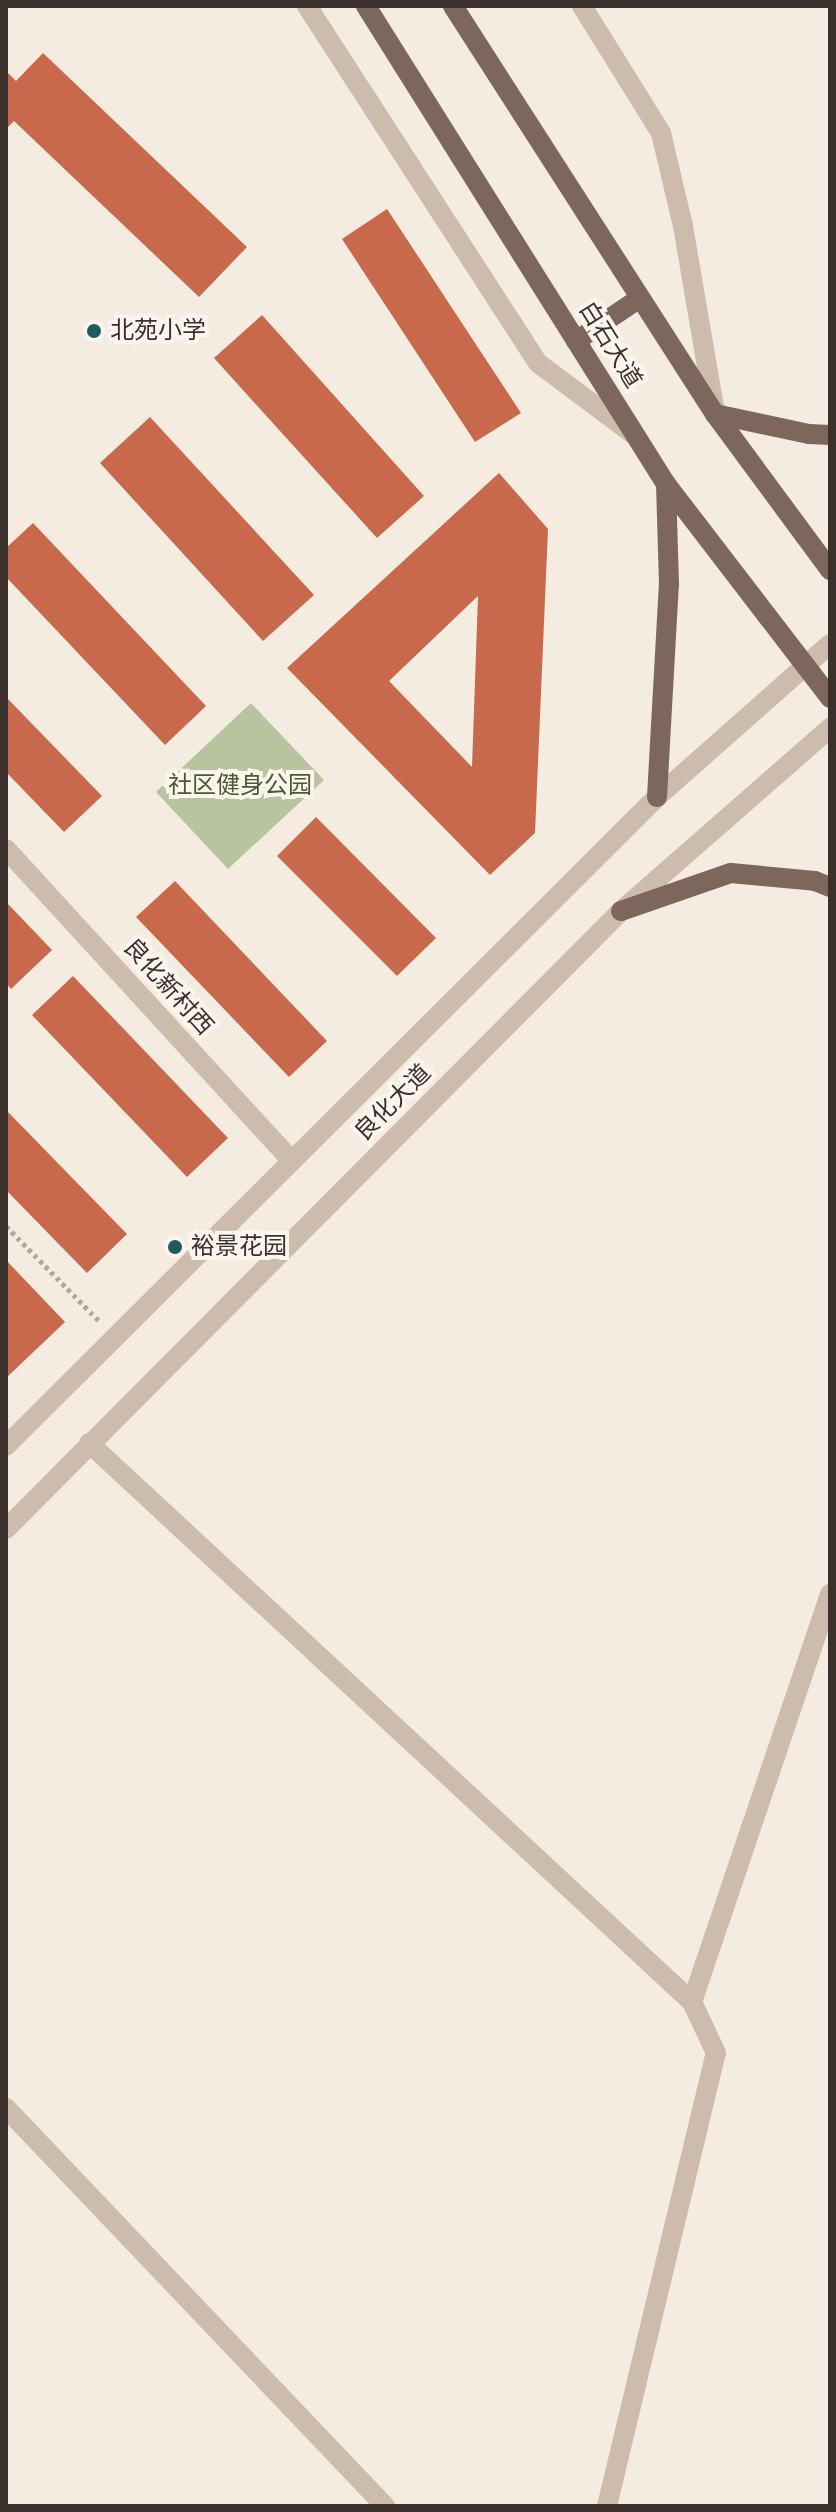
<!DOCTYPE html>
<html>
<head>
<meta charset="utf-8">
<style>
	body { margin:0 }
	#map { position:relative; width:836px; height:2512px; overflow:hidden; background:#f4ebe1; font-family:"Sofia Sans Condensed","Noto Sans SC",sans-serif }
	div>[style] { position:absolute }
	.green>* { inset:0; background:#b8c4a0 }
	.building>* { inset:0; background:#c8694b }
	.path>* { height:5px; margin-top:-2.5px; transform-origin:0; background:repeating-linear-gradient(90deg,#b9a596 0 4px,transparent 0 8px) }
	.minor>* { height:20px; margin:-10px; padding:0 10px; transform-origin:10px; border-radius:10px; background:#cdbbac }
	.major>* { height:20px; margin:-10px; padding:0 10px; transform-origin:10px; border-radius:10px; background:#7d675c }
	.dots>* { width:22px; height:22px; translate:-50% -50%; box-sizing:border-box; border:4px solid #fbf5ee; border-radius:50% }
	span { translate:-50% -50%; white-space:nowrap; text-align:center; line-height:1.15; -webkit-text-stroke:8px #fbf5ee; paint-order:stroke }
	.poi-label { font-size:24px; color:#3b302b }
	.left { translate:0 -50%; text-align:left }
	.street-label { font-size:24px; color:#3b302b }
	.park-label { font-size:24px; color:#4a5a2e }
	.frame { position:absolute; inset:0; border:8px solid #3b302b; pointer-events:none }
</style>
</head>
<body>
<div id="map">
	<div class="green">
		<div style="clip-path:polygon(251px 703px,324px 780px,228px 869px,156px 792px)"></div>
	</div>
	<div class="building">
		<div style="clip-path:polygon(43px 53px,247px 247px,199px 297px,14px 121px,6px 129px,6px 71px,16px 81px)"></div>
		<div style="clip-path:polygon(387px 209px,521px 413px,475px 442px,342px 239px)"></div>
		<div style="clip-path:polygon(262px 315px,424px 496px,377px 538px,214px 358px)"></div>
		<div style="clip-path:polygon(150px 417px,314px 595px,263px 641px,100px 463px)"></div>
		<div style="clip-path:polygon(evenodd,499px 473px,548px 529px,535px 833px,490px 875px,287px 668px,499px 473px,478px 596px,472px 767px,389px 681px,478px 596px)"></div>
		<div style="clip-path:polygon(33px 523px,206px 706px,165px 745px,6px 577px,6px 548px)"></div>
		<div style="clip-path:polygon(6px 697px,102px 796px,64px 832px,6px 772px)"></div>
		<div style="clip-path:polygon(316px 817px,436px 938px,397px 976px,277px 856px)"></div>
		<div style="clip-path:polygon(175px 881px,327px 1041px,289px 1077px,136px 917px)"></div>
		<div style="clip-path:polygon(6px 902px,52px 950px,11px 989px,6px 983px)"></div>
		<div style="clip-path:polygon(73px 976px,228px 1138px,187px 1177px,32px 1015px)"></div>
		<div style="clip-path:polygon(6px 1110px,127px 1234px,87px 1273px,6px 1190px)"></div>
		<div style="clip-path:polygon(6px 1260px,65px 1322px,6px 1378px)"></div>
	</div>
	<div class="path">
		<div style="left:6px;top:1226px;width:132px;rotate:45.6deg"></div>
	</div>
	<div class="minor">
		<div style="left:307px;top:6px;width:425px;rotate:57.1deg"></div>
		<div style="left:538px;top:363px;width:119px;rotate:36.8deg"></div>
		<div style="left:582px;top:6px;width:150px;rotate:58.1deg"></div>
		<div style="left:661px;top:133px;width:96px;rotate:76.7deg"></div>
		<div style="left:683px;top:226px;width:191px;rotate:80.3deg"></div>
		<div style="left:6px;top:849px;width:423px;rotate:47.5deg"></div>
		<div style="left:89px;top:1443px;width:822px;rotate:42.83deg"></div>
		<div style="left:6px;top:1446px;width:919px;rotate:-44.91deg"></div>
		<div style="left:657px;top:797px;width:231px;rotate:-41.5deg"></div>
		<div style="left:6px;top:1529px;width:872px;rotate:-45.14deg"></div>
		<div style="left:621px;top:911px;width:278px;rotate:-41.2deg"></div>
		<div style="left:6px;top:2108px;width:550px;rotate:46.4deg"></div>
		<div style="left:607px;top:2506px;width:466px;rotate:-76.5deg"></div>
		<div style="left:716px;top:2053px;width:56px;rotate:-115.2deg"></div>
		<div style="left:692px;top:2002px;width:431px;rotate:-71.3deg"></div>
	</div>
	<div class="major">
		<div style="left:366px;top:6px;width:564px;rotate:57.89deg"></div>
		<div style="left:666px;top:484px;width:270px;rotate:52.5deg"></div>
		<div style="left:453px;top:6px;width:485px;rotate:57.3deg"></div>
		<div style="left:715px;top:414px;width:194px;rotate:53.6deg"></div>
		<div style="left:576px;top:341px;width:77px;rotate:-33.9deg"></div>
		<div style="left:715px;top:414px;width:96px;rotate:12deg"></div>
		<div style="left:809px;top:434px;width:21px;rotate:3deg"></div>
		<div style="left:657px;top:797px;width:212px;rotate:-86.8deg"></div>
		<div style="left:669px;top:585px;width:101px;rotate:-91.7deg"></div>
		<div style="left:621px;top:911px;width:116px;rotate:-19.1deg"></div>
		<div style="left:731px;top:873px;width:84px;rotate:5.4deg"></div>
		<div style="left:815px;top:881px;width:16px;rotate:22deg"></div>
	</div>
	<div class="dots">
		<div style="left:94px;top:331px;background:#1f5a5e"></div>
		<div style="left:175px;top:1247px;background:#1f5a5e"></div>
	</div>
	<div class="poi-label">
		<span class="left" style="left:110px;top:331px">北苑小学</span>
		<span class="left" style="left:191px;top:1247px">裕景花园</span>
	</div>
	<div class="street-label">
		<span style="left:610px;top:345px;rotate:58deg">白石大道</span>
		<span style="left:168px;top:987px;rotate:48deg">良化新村西</span>
		<span style="left:393px;top:1103px;rotate:-45deg">良化大道</span>
	</div>
	<div class="park-label">
		<span style="left:240px;top:786px">社区健身公园</span>
	</div>
	<div class="frame"></div>
</div>
</body>
</html>
